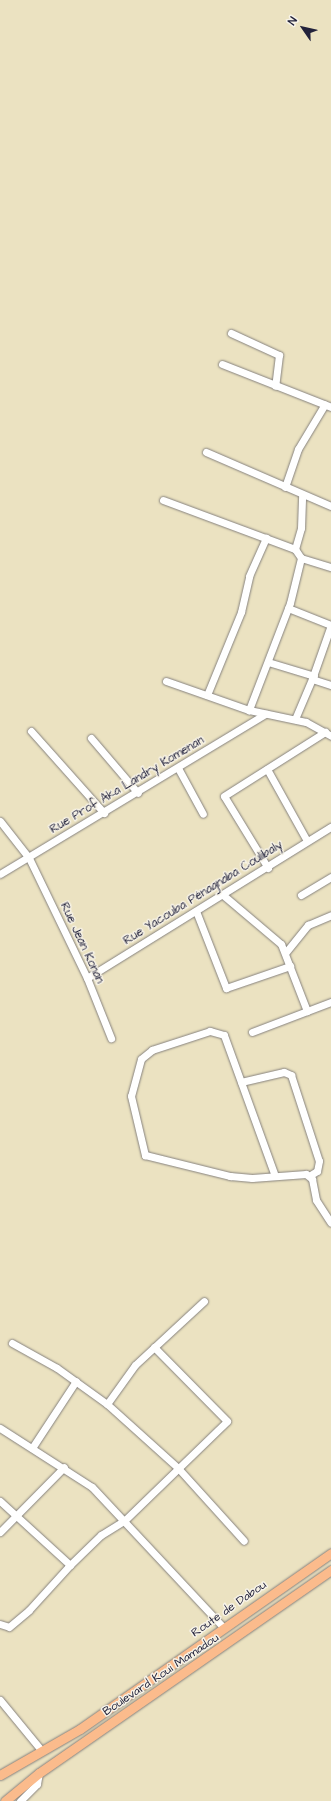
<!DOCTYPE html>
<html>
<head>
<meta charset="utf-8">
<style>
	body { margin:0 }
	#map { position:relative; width:331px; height:1801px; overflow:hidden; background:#ebe2c1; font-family:"Architects Daughter",sans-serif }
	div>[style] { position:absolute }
	.roads { filter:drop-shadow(0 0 1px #86827e) drop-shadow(0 0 1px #86827e) }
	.minor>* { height:7px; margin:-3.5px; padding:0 3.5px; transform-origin:3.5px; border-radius:3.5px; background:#fff }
	.major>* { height:9px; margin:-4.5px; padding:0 4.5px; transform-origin:4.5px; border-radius:4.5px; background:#fbbb8c }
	span { translate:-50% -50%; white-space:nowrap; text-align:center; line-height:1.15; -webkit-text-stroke:3px #f7f3e8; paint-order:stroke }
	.street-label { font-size:12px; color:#22223b }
	.north { position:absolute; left:283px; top:8px; width:40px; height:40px; -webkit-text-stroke:3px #f7f3e8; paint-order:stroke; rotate:304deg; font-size:11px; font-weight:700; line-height:16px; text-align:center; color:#22223b }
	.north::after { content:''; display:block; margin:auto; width:14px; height:18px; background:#22223b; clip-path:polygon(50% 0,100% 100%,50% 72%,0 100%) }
</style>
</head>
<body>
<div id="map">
	<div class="roads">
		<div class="minor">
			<div style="left:231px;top:333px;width:53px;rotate:24.6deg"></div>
			<div style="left:279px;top:355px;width:31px;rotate:97deg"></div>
			<div style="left:222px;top:364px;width:117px;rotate:21.5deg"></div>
			<div style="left:206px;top:452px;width:136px;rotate:23.4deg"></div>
			<div style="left:285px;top:487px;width:40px;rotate:-71.1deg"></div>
			<div style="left:298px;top:449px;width:52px;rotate:-59deg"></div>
			<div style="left:163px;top:500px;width:141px;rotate:20.4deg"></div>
			<div style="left:295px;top:549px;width:11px;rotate:56deg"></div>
			<div style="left:301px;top:558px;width:46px;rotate:103.7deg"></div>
			<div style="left:290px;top:603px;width:115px;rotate:111deg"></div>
			<div style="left:295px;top:549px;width:22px;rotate:-74deg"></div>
			<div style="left:301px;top:528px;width:33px;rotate:-88deg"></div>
			<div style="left:301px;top:558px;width:31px;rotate:17deg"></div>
			<div style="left:288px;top:608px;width:46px;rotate:21.6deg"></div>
			<div style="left:268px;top:662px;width:48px;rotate:16.9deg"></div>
			<div style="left:312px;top:679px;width:57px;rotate:-70.6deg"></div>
			<div style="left:166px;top:681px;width:88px;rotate:19.3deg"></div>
			<div style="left:249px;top:710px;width:58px;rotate:11.9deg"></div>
			<div style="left:306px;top:722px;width:29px;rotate:29deg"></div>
			<div style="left:207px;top:695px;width:90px;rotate:-67.7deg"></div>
			<div style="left:241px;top:612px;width:37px;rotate:-77deg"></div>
			<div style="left:249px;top:576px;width:42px;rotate:-65.9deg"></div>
			<div style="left:295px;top:719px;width:43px;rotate:-67deg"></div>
			<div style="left:312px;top:679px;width:20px;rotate:18deg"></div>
			<div style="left:31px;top:731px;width:110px;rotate:48.3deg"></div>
			<div style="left:91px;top:738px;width:72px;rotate:49.5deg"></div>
			<div style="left:178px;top:768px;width:52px;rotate:61.5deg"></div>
			<div style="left:267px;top:769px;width:82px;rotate:60.9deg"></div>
			<div style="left:0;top:821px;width:47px;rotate:51.9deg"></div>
			<div style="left:29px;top:858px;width:133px;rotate:64.2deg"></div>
			<div style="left:87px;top:978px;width:65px;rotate:68.2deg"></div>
			<div style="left:268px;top:868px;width:84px;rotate:-121.4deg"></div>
			<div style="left:224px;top:796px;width:120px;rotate:-32.4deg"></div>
			<div style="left:0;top:874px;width:310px;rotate:-31.1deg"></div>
			<div style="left:223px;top:895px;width:76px;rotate:40.2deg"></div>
			<div style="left:281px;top:944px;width:72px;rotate:68.8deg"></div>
			<div style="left:301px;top:895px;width:35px;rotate:-31deg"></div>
			<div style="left:196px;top:911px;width:83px;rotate:68.7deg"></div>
			<div style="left:226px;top:988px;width:68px;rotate:-19deg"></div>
			<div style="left:286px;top:952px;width:35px;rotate:-51deg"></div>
			<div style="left:308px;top:925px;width:25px;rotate:-23deg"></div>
			<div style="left:87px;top:978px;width:287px;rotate:-31.8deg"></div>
			<div style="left:252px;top:1032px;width:85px;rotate:-20.8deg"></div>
			<div style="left:241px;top:1082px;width:44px;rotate:-13.1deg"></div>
			<div style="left:284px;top:1072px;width:8px;rotate:23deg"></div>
			<div style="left:291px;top:1075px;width:90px;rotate:72deg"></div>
			<div style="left:319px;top:1161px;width:10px;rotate:101deg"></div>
			<div style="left:317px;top:1171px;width:9px;rotate:148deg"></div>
			<div style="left:275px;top:1176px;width:150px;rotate:-109.9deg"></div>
			<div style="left:224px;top:1035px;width:15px;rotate:-164deg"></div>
			<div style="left:210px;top:1031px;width:61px;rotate:161.9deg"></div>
			<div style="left:152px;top:1050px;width:14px;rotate:141deg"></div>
			<div style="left:141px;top:1059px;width:38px;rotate:105deg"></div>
			<div style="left:131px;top:1096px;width:61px;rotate:76.7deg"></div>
			<div style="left:145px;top:1155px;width:88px;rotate:13.9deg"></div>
			<div style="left:230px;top:1176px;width:22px;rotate:5deg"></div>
			<div style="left:252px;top:1178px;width:54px;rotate:-4.2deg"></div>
			<div style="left:306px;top:1174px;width:8px;rotate:40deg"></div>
			<div style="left:312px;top:1179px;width:21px;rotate:79deg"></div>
			<div style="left:316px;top:1200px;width:27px;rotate:57deg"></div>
			<div style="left:12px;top:1343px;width:51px;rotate:29.1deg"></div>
			<div style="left:57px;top:1368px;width:62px;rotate:35.8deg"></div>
			<div style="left:107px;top:1404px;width:96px;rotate:42deg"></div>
			<div style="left:178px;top:1468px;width:98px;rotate:47.9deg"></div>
			<div style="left:107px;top:1404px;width:48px;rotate:-54.3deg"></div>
			<div style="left:135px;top:1365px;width:94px;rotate:-42.8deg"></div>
			<div style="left:0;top:1428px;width:109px;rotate:32.7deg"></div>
			<div style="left:92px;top:1487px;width:193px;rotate:46.9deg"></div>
			<div style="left:32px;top:1448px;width:80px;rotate:-56.7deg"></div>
			<div style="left:0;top:1501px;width:95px;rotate:42.4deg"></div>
			<div style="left:0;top:1532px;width:91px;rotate:-45.4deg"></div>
			<div style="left:0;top:1624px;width:9px;rotate:18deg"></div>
			<div style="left:9px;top:1627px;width:26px;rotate:-40deg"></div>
			<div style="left:29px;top:1610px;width:61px;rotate:-47.7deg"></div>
			<div style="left:70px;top:1565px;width:43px;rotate:-44.1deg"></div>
			<div style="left:101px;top:1535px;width:28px;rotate:-32deg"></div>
			<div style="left:125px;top:1520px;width:142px;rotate:-44.1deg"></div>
			<div style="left:227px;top:1421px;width:104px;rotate:-134.6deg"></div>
			<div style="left:0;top:1700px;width:66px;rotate:50.5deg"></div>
			<div style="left:20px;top:1801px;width:24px;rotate:-45deg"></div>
			<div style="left:37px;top:1784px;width:11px;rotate:-80deg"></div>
		</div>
		<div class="major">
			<div style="left:0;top:1775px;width:92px;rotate:-29.9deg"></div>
			<div style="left:80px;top:1729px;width:307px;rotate:-35deg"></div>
			<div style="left:5px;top:1801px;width:44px;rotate:-39.5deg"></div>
			<div style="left:39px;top:1773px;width:356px;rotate:-34.8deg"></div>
		</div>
	</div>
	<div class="street-label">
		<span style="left:127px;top:785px;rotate:-31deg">Rue Prof Aka Landry Komenan</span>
		<span style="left:203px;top:893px;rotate:-32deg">Rue Yacouba Pénagnaba Coulibaly</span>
		<span style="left:82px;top:943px;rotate:65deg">Rue Jean Konan</span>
		<span style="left:229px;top:1609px;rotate:-35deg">Route de Dabou</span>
		<span style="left:161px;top:1675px;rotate:-34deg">Boulevard Koui Mamadou</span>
	</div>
	<div class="north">N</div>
</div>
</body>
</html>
